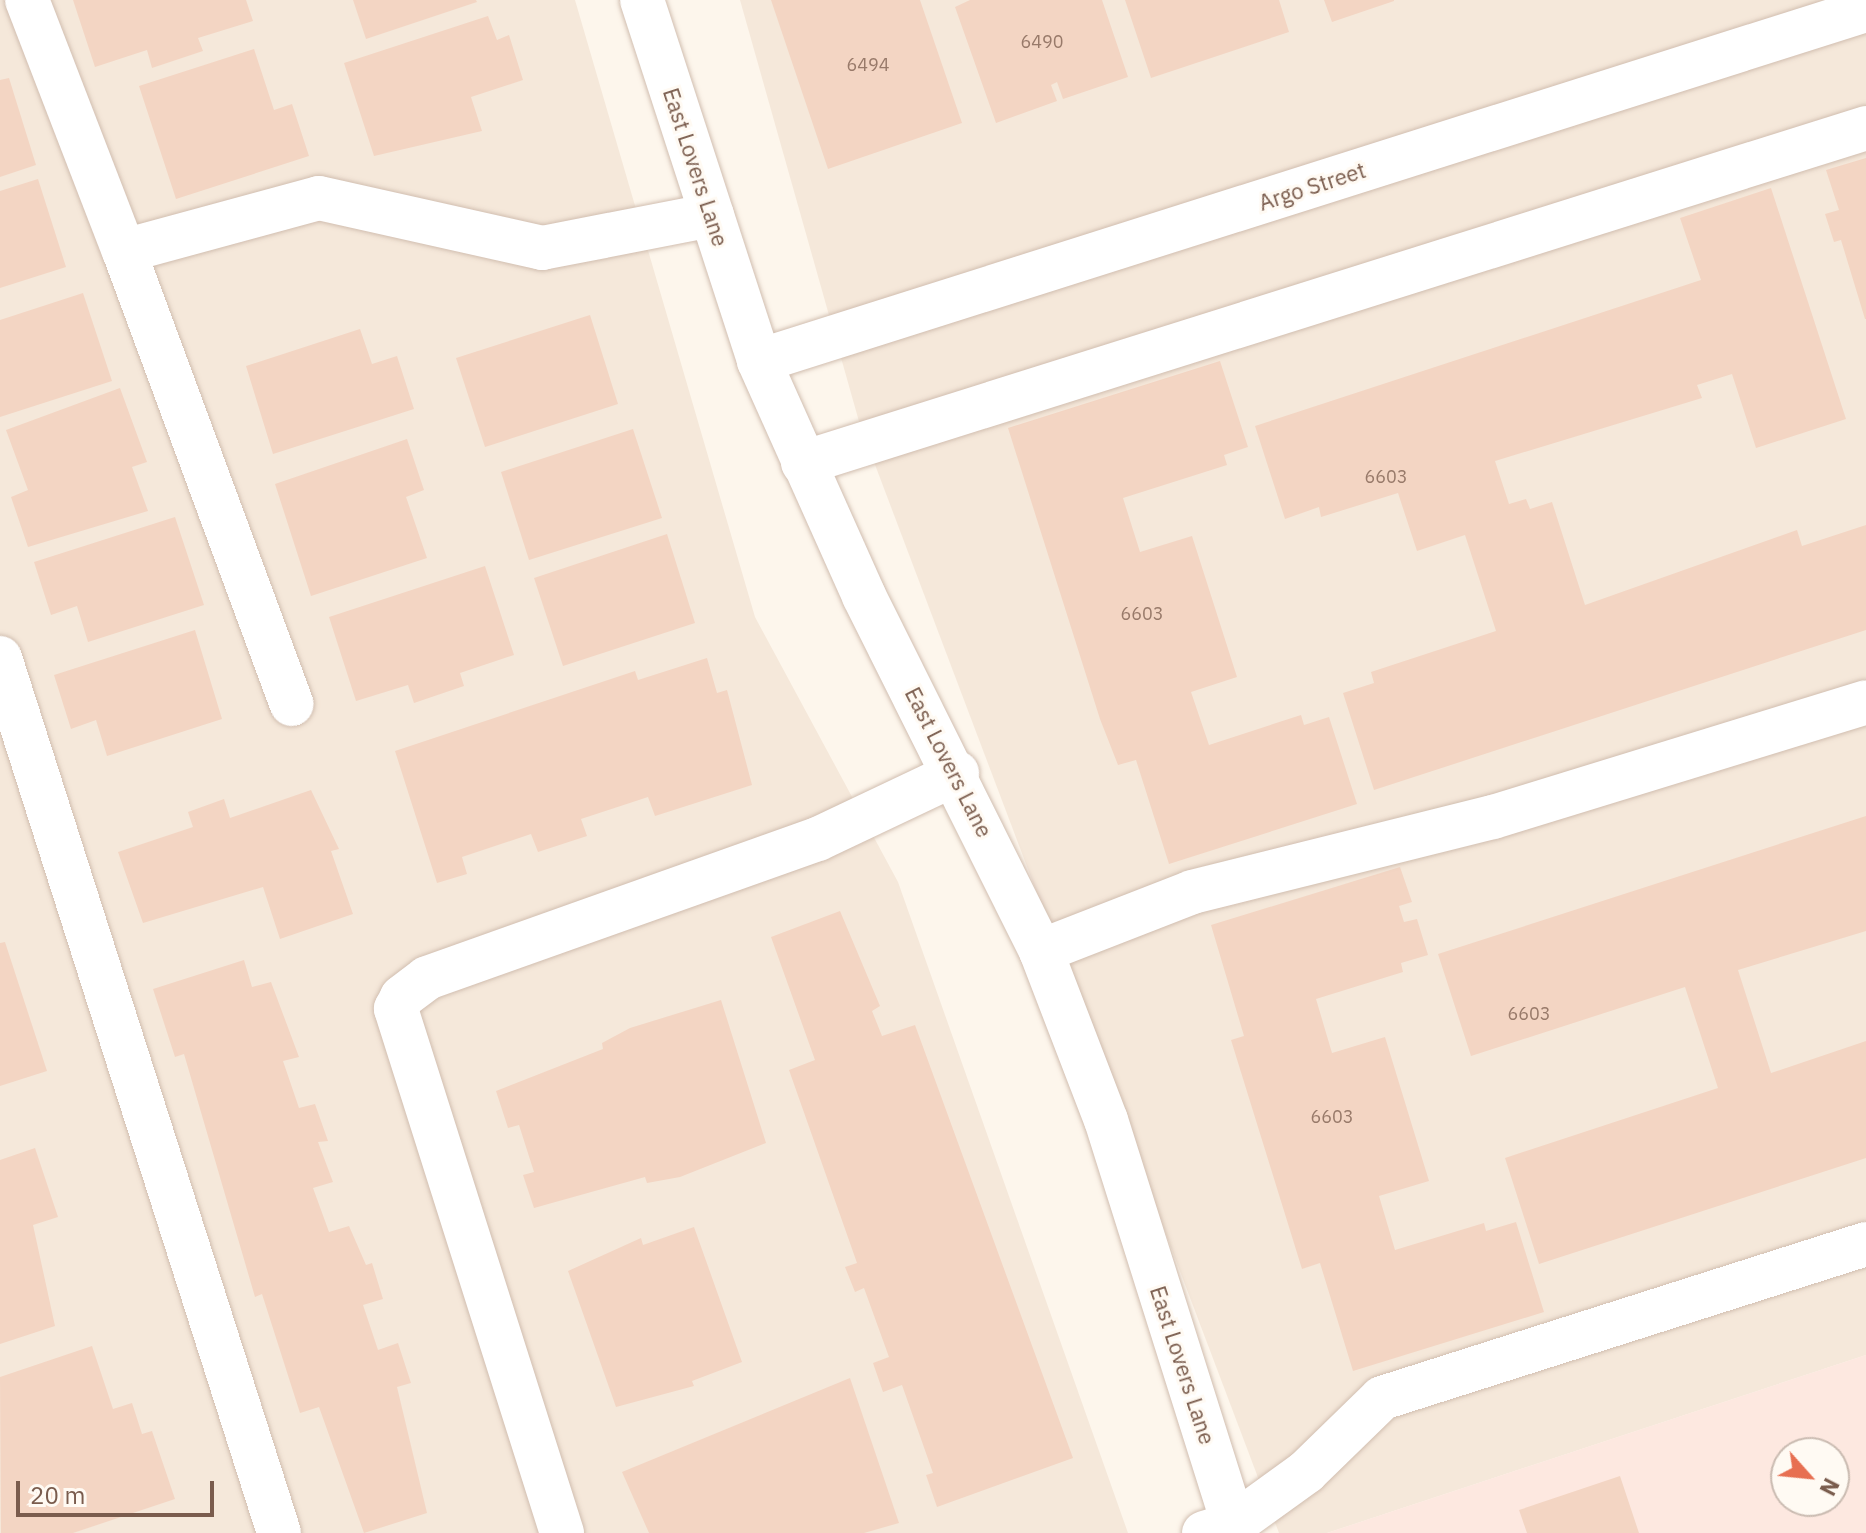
<!DOCTYPE html>
<html>
<head>
<meta charset="utf-8">
<style>
	body { margin:0 }
	#map { position:relative; width:1866px; height:1533px; overflow:hidden; background:#fdf6ec; font-family:"IBM Plex Sans",sans-serif }
	div>[style] { position:absolute }
	.residential>* { inset:0; background:#f5e8da }
	.commercial>* { inset:0; background:#fde8e0 }
	.building>* { inset:0; background:#f3d5c3 }
	.roads { filter:drop-shadow(0 0 2px #d1beb0) drop-shadow(0 0 2px #d1beb0) }
	.minor>* { height:44px; margin:-22px; padding:0 22px; transform-origin:22px; border-radius:22px; background:#fff }
	span { translate:-50% -50%; white-space:nowrap; text-align:center; line-height:1.15; -webkit-text-stroke:6px #fffaf3; paint-order:stroke }
	.number-label { font-size:18px; color:#987a6a }
	.number-label span { -webkit-text-stroke-width:0 }
	.street-label { font-size:22px; color:#7a5c4d }
	.north { position:absolute; left:1770px; top:1437px; width:80px; height:80px; box-sizing:border-box; background:#fffaf3; border:2px solid #cabbb1; border-radius:50%; rotate:117deg; font-size:22px; font-weight:700; line-height:32px; text-align:center; color:#7a5c4d }
	.north::after { content:''; display:block; margin:auto; width:28px; height:36px; background:#e76f51; clip-path:polygon(50% 0,100% 100%,50% 72%,0 100%) }
	.scale { position:absolute; left:16px; top:1481px; width:198px; height:36px; box-sizing:border-box; border:4px solid #7a5c4d; border-top:0; padding-left:10px; font-size:24px; line-height:28px; white-space:nowrap; color:#7a5c4d; -webkit-text-stroke:6px #fffaf3; paint-order:stroke }
</style>
</head>
<body>
<div id="map">
	<div class="residential">
		<div style="clip-path:polygon(0 0,575px 0,755px 617px,898px 882px,1128px 1533px,0 1533px)"></div>
		<div style="clip-path:polygon(740px 0,1866px 0,1866px 1355px,1327px 1533px,1279px 1533px,860px 425px)"></div>
	</div>
	<div class="commercial">
		<div style="clip-path:polygon(evenodd,1866px 1355px,1866px 1533px,1327px 1533px,1866px 1355px,1786px 1453px,1834px 1453px,1834px 1501px,1786px 1501px,1786px 1453px)"></div>
	</div>
	<div class="building">
		<div style="clip-path:polygon(73px 0,246px 0,253px 21px,198px 38px,203px 51px,152px 68px,147px 50px,95px 67px)"></div>
		<div style="clip-path:polygon(353px 0,476px 0,477px 2px,366px 39px)"></div>
		<div style="clip-path:polygon(771px 0,920px 0,962px 123px,828px 169px)"></div>
		<div style="clip-path:polygon(970px 0,1102px 0,1128px 77px,1063px 99px,1057px 82px,1051px 85px,1057px 101px,996px 123px,955px 7px)"></div>
		<div style="clip-path:polygon(1125px 0,1279px 0,1289px 32px,1151px 78px)"></div>
		<div style="clip-path:polygon(1324px 0,1394px 0,1394px 1px,1332px 22px)"></div>
		<div style="clip-path:polygon(488px 16px,497px 40px,509px 35px,523px 80px,471px 97px,482px 131px,374px 156px,344px 63px)"></div>
		<div style="clip-path:polygon(254px 49px,274px 110px,292px 104px,309px 156px,176px 199px,139px 86px)"></div>
		<div style="clip-path:polygon(9px 78px,36px 165px,0 177px,0 80px)"></div>
		<div style="clip-path:polygon(1866px 158px,1866px 319px,1865px 319px,1841px 240px,1834px 242px,1825px 214px,1839px 210px,1826px 170px)"></div>
		<div style="clip-path:polygon(38px 179px,66px 267px,0 288px,0 191px)"></div>
		<div style="clip-path:polygon(1771px 188px,1846px 419px,1756px 448px,1732px 374px,1697px 385px,1702px 398px,1495px 461px,1509px 504px,1526px 499px,1530px 509px,1552px 502px,1585px 605px,1797px 530px,1802px 546px,1866px 525px,1866px 630px,1374px 790px,1343px 693px,1374px 683px,1371px 672px,1496px 631px,1465px 535px,1417px 551px,1398px 493px,1321px 517px,1319px 507px,1285px 519px,1255px 426px,1701px 280px,1680px 218px)"></div>
		<div style="clip-path:polygon(83px 293px,112px 381px,0 417px,0 320px)"></div>
		<div style="clip-path:polygon(590px 315px,618px 404px,485px 447px,456px 358px)"></div>
		<div style="clip-path:polygon(360px 329px,372px 364px,397px 356px,414px 409px,273px 454px,246px 366px)"></div>
		<div style="clip-path:polygon(1220px 361px,1248px 447px,1224px 455px,1227px 465px,1123px 498px,1140px 552px,1192px 536px,1237px 677px,1191px 692px,1209px 745px,1301px 715px,1304px 725px,1329px 717px,1357px 804px,1169px 864px,1136px 760px,1118px 765px,1100px 719px,1008px 428px)"></div>
		<div style="clip-path:polygon(120px 388px,147px 462px,132px 467px,148px 511px,28px 547px,11px 497px,28px 490px,6px 430px)"></div>
		<div style="clip-path:polygon(633px 429px,662px 518px,529px 560px,501px 472px)"></div>
		<div style="clip-path:polygon(407px 439px,424px 490px,406px 497px,427px 558px,311px 596px,275px 484px)"></div>
		<div style="clip-path:polygon(175px 517px,204px 605px,88px 642px,77px 606px,51px 615px,34px 562px)"></div>
		<div style="clip-path:polygon(667px 534px,695px 623px,563px 666px,534px 578px)"></div>
		<div style="clip-path:polygon(485px 566px,514px 655px,460px 673px,464px 686px,414px 703px,408px 685px,356px 701px,329px 617px)"></div>
		<div style="clip-path:polygon(195px 630px,222px 719px,107px 756px,96px 720px,71px 729px,54px 675px)"></div>
		<div style="clip-path:polygon(707px 658px,717px 693px,727px 690px,752px 785px,655px 816px,648px 797px,581px 819px,587px 836px,538px 852px,531px 834px,462px 857px,467px 874px,437px 883px,395px 751px,635px 671px,638px 680px)"></div>
		<div style="clip-path:polygon(311px 790px,339px 849px,331px 851px,353px 914px,280px 939px,263px 887px,143px 923px,118px 852px,193px 827px,188px 812px,224px 799px,230px 818px)"></div>
		<div style="clip-path:polygon(1866px 816px,1866px 931px,1738px 970px,1771px 1073px,1866px 1041px,1866px 1158px,1539px 1264px,1505px 1158px,1718px 1088px,1685px 987px,1471px 1056px,1438px 954px)"></div>
		<div style="clip-path:polygon(1400px 867px,1412px 902px,1399px 906px,1404px 922px,1417px 919px,1428px 955px,1401px 963px,1403px 972px,1316px 999px,1332px 1053px,1385px 1037px,1429px 1181px,1379px 1196px,1395px 1250px,1484px 1223px,1486px 1231px,1516px 1222px,1544px 1312px,1353px 1371px,1320px 1263px,1302px 1269px,1231px 1040px,1244px 1036px,1211px 925px)"></div>
		<div style="clip-path:polygon(840px 911px,880px 1006px,872px 1011px,882px 1036px,915px 1025px,1073px 1458px,937px 1507px,926px 1475px,933px 1473px,902px 1385px,883px 1392px,873px 1363px,889px 1357px,864px 1288px,855px 1292px,845px 1267px,857px 1263px,789px 1070px,815px 1060px,771px 937px)"></div>
		<div style="clip-path:polygon(5px 942px,47px 1071px,0 1086px,0 943px)"></div>
		<div style="clip-path:polygon(244px 960px,252px 987px,271px 982px,299px 1057px,283px 1061px,299px 1108px,315px 1104px,328px 1141px,318px 1142px,333px 1182px,313px 1188px,329px 1232px,349px 1226px,366px 1265px,372px 1263px,383px 1299px,363px 1305px,378px 1350px,398px 1343px,411px 1383px,397px 1387px,427px 1513px,364px 1533px,319px 1407px,300px 1413px,262px 1294px,255px 1297px,184px 1054px,175px 1057px,153px 989px)"></div>
		<div style="clip-path:polygon(721px 1000px,766px 1143px,680px 1177px,647px 1183px,645px 1177px,534px 1208px,523px 1175px,534px 1172px,519px 1125px,508px 1128px,496px 1091px,603px 1049px,602px 1043px,630px 1028px)"></div>
		<div style="clip-path:polygon(35px 1148px,58px 1217px,33px 1225px,55px 1326px,0 1344px,0 1160px)"></div>
		<div style="clip-path:polygon(694px 1227px,742px 1362px,692px 1381px,694px 1386px,616px 1407px,568px 1271px,641px 1238px,643px 1245px)"></div>
		<div style="clip-path:polygon(92px 1346px,113px 1409px,132px 1403px,142px 1434px,152px 1431px,175px 1499px,73px 1533px,1px 1533px,0 1377px)"></div>
		<div style="clip-path:polygon(850px 1378px,899px 1523px,864px 1533px,649px 1533px,622px 1472px)"></div>
		<div style="clip-path:polygon(1620px 1476px,1639px 1533px,1527px 1533px,1519px 1510px)"></div>
	</div>
	<div class="roads">
		<div class="minor">
			<div style="left:27px;top:0;width:269px;rotate:68.9deg"></div>
			<div style="left:124px;top:251px;width:202px;rotate:-15.2deg"></div>
			<div style="left:319px;top:198px;width:229px;rotate:12.6deg"></div>
			<div style="left:542px;top:248px;width:173px;rotate:-11deg"></div>
			<div style="left:642px;top:0;width:379px;rotate:72deg"></div>
			<div style="left:759px;top:361px;width:257px;rotate:65.9deg"></div>
			<div style="left:864px;top:596px;width:397px;rotate:63.5deg"></div>
			<div style="left:1041px;top:951px;width:181px;rotate:69deg"></div>
			<div style="left:1106px;top:1120px;width:433px;rotate:72.5deg"></div>
			<div style="left:124px;top:251px;width:483px;rotate:69.7deg"></div>
			<div style="left:759px;top:361px;width:1161px;rotate:-17.59deg"></div>
			<div style="left:803px;top:463px;width:1115px;rotate:-17.49deg"></div>
			<div style="left:0;top:658px;width:918px;rotate:72.31deg"></div>
			<div style="left:1041px;top:951px;width:162px;rotate:-21.3deg"></div>
			<div style="left:1192px;top:892px;width:310px;rotate:-14deg"></div>
			<div style="left:1493px;top:817px;width:390px;rotate:-17.1deg"></div>
			<div style="left:562px;top:1533px;width:550px;rotate:-107.58deg"></div>
			<div style="left:396px;top:1009px;width:13px;rotate:-63deg"></div>
			<div style="left:402px;top:997px;width:31px;rotate:-37deg"></div>
			<div style="left:427px;top:978px;width:415px;rotate:-19.6deg"></div>
			<div style="left:818px;top:839px;width:154px;rotate:-25.4deg"></div>
			<div style="left:1204px;top:1533px;width:31px;rotate:-17deg"></div>
			<div style="left:1234px;top:1524px;width:89px;rotate:-35.8deg"></div>
			<div style="left:1306px;top:1472px;width:106px;rotate:-44.2deg"></div>
			<div style="left:1382px;top:1398px;width:508px;rotate:-17.65deg"></div>
		</div>
	</div>
	<div class="number-label">
		<span style="left:1042px;top:42px">6490</span>
		<span style="left:868px;top:65px">6494</span>
		<span style="left:1386px;top:477px">6603</span>
		<span style="left:1142px;top:614px">6603</span>
		<span style="left:1529px;top:1014px">6603</span>
		<span style="left:1332px;top:1117px">6603</span>
	</div>
	<div class="street-label">
		<span style="left:696px;top:167px;rotate:72deg">East Lovers Lane</span>
		<span style="left:1312px;top:186px;rotate:-18deg">Argo Street</span>
		<span style="left:949px;top:762px;rotate:63deg">East Lovers Lane</span>
		<span style="left:1183px;top:1365px;rotate:72deg">East Lovers Lane</span>
	</div>
	<div class="north">N</div>
	<div class="scale">20 m</div>
</div>
</body>
</html>
